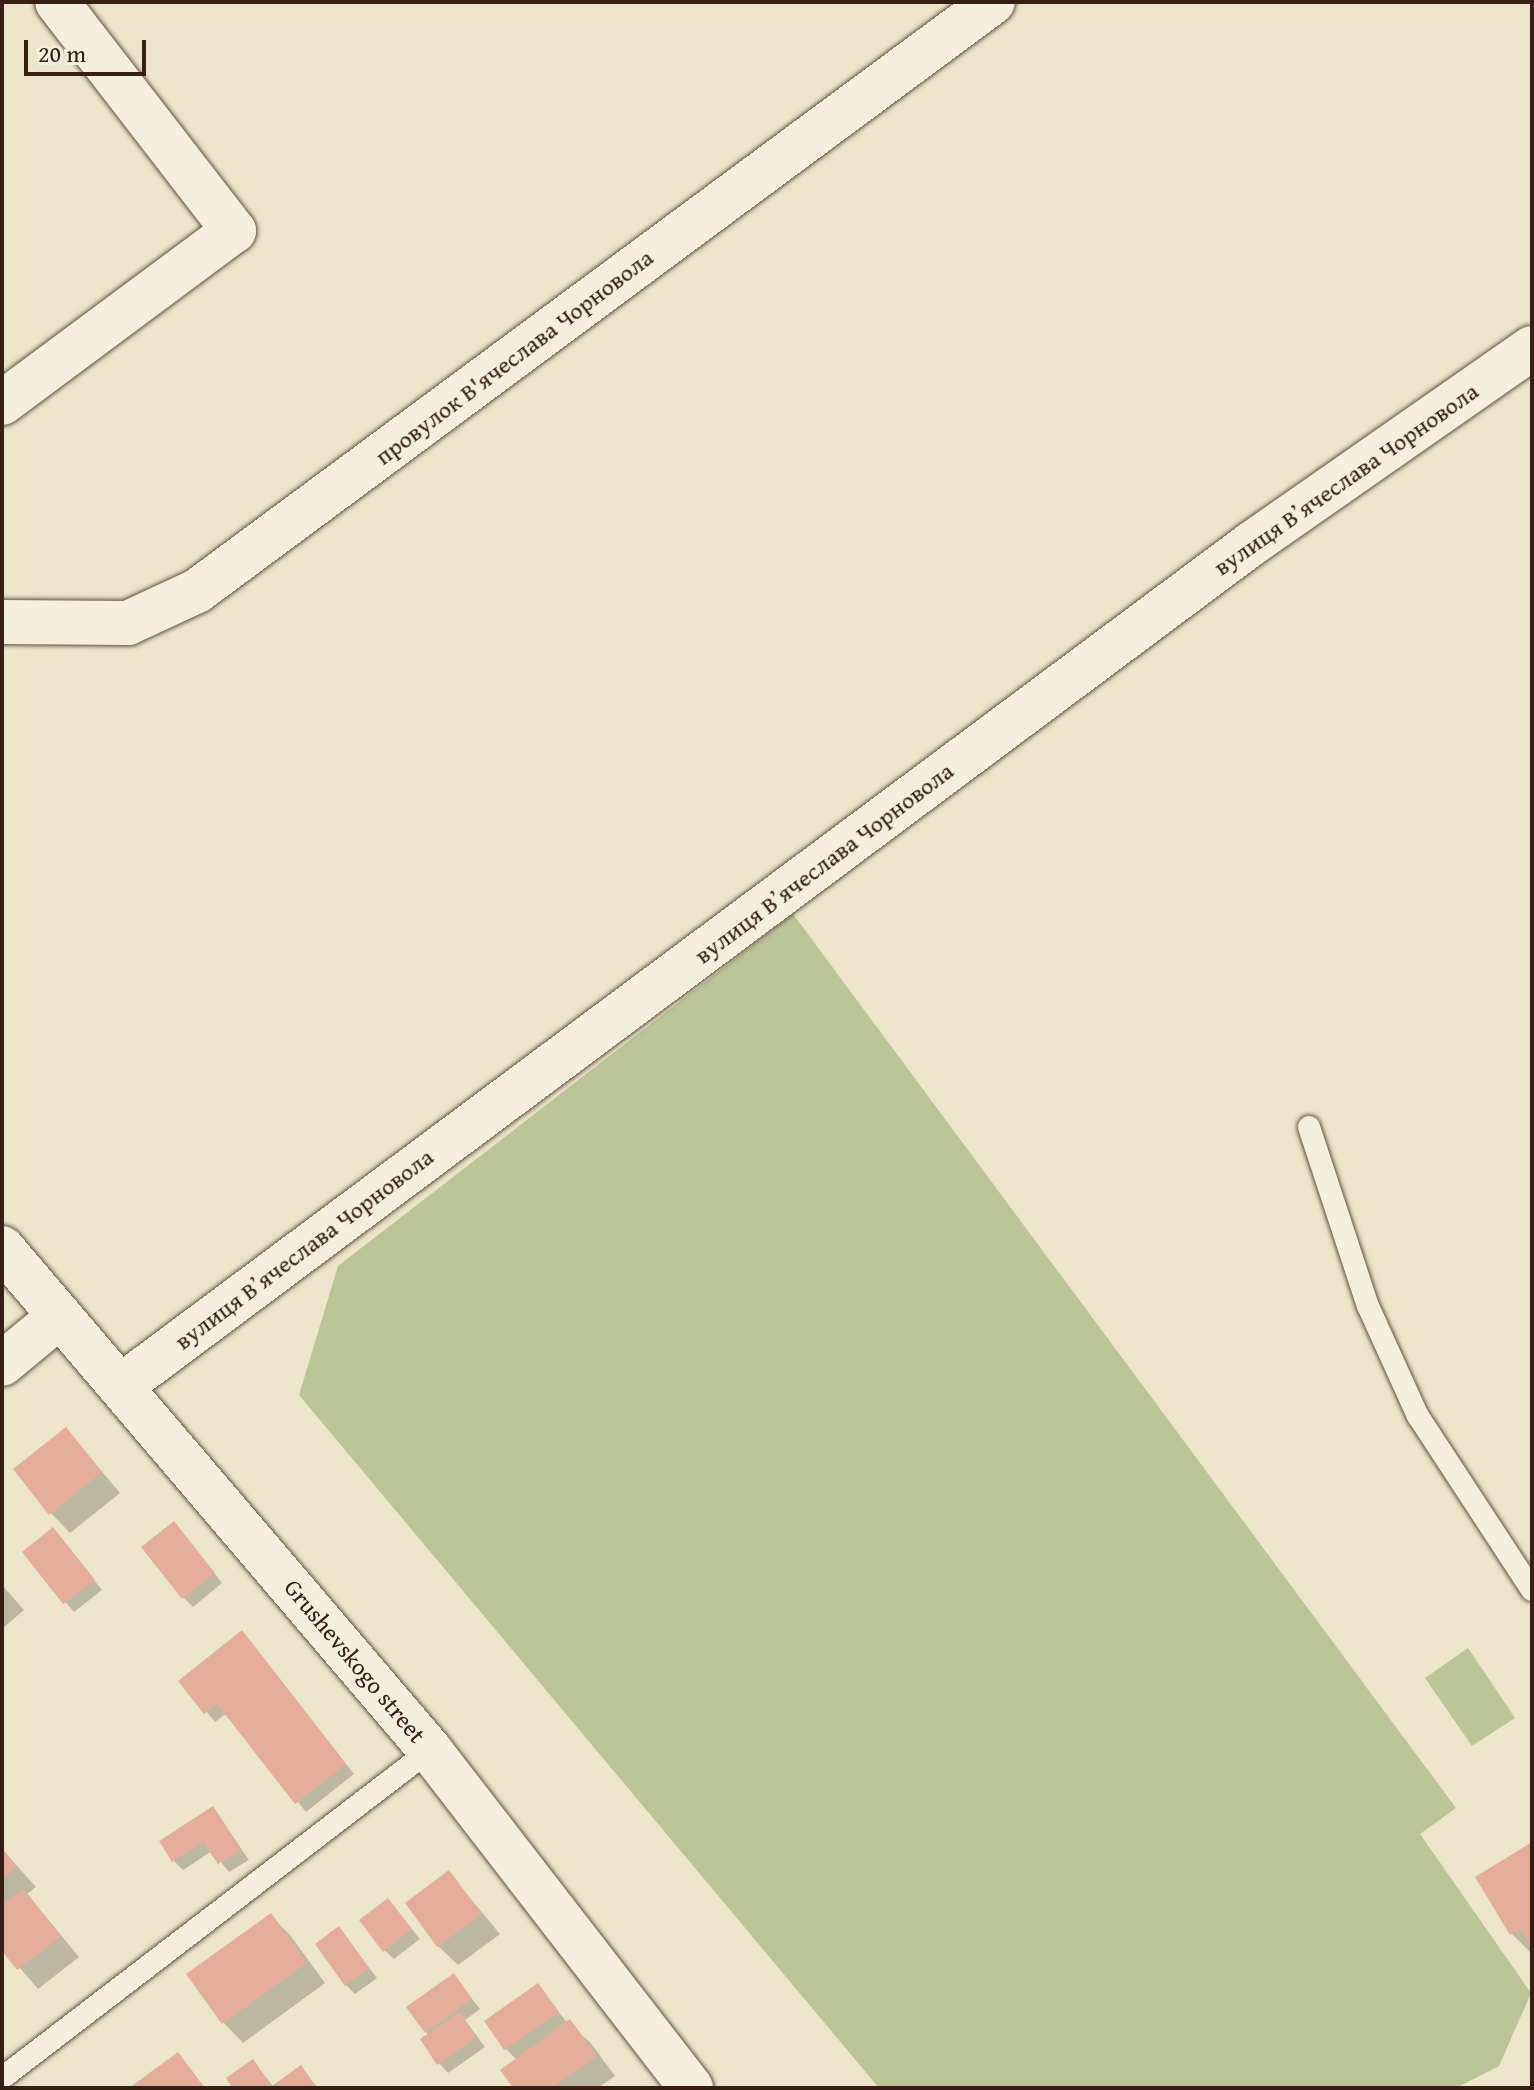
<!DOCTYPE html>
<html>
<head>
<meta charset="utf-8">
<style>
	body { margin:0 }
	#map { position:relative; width:1534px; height:2090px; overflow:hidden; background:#ece5cb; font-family:"Gentium Book Plus",serif }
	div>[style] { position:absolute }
	.green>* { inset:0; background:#bac496 }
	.shadow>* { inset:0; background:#0003 }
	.building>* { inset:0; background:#e4ad9b }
	.roads { filter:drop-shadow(0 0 2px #645142) drop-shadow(0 0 2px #645142) }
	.lane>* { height:22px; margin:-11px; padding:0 11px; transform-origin:11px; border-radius:11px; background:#f3eedd }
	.street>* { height:44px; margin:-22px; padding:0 22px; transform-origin:22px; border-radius:22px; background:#f3eedd }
	.secondary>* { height:44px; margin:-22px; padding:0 22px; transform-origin:22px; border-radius:22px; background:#f3eedd }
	span { translate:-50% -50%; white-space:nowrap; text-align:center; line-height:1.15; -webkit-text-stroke:8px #f3eedd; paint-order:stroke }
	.street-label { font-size:24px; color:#362015 }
	.frame { position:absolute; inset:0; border:4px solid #362015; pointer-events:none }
	.scale { position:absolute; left:24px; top:40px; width:122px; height:36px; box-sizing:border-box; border:4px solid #362015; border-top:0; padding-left:10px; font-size:24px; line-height:28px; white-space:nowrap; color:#362015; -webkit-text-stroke:6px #f3eedd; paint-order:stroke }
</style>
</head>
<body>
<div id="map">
	<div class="green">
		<div style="clip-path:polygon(793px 914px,1456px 1808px,1420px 1834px,1531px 1993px,1499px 2066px,1456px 2088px,879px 2088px,299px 1395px,338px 1266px)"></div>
		<div style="clip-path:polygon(1468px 1648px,1515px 1718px,1472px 1746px,1425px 1678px)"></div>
	</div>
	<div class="shadow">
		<div style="clip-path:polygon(66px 1429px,120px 1493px,70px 1533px,51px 1513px)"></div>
		<div style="clip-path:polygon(53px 1529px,102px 1590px,74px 1612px,24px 1552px)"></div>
		<div style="clip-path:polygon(183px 1533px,222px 1583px,193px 1607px,184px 1598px)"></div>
		<div style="clip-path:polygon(2px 1585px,24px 1610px,2px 1629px)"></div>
		<div style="clip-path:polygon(251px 1642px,354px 1774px,306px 1812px,227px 1713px,215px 1722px,181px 1681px)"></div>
		<div style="clip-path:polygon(213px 1809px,249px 1860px,229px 1872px,212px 1851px,183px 1870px,174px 1861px)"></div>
		<div style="clip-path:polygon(1532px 1844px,1532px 1954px,1511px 1933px)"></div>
		<div style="clip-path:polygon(2px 1849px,36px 1887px,27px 1894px,79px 1957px,38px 1989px,2px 1947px)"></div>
		<div style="clip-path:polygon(449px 1873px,500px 1934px,458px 1965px,438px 1946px)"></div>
		<div style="clip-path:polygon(388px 1900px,420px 1939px,394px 1959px,384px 1950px)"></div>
		<div style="clip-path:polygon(271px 1916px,290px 1935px,325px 1983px,243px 2043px,224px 2023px,189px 1975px)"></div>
		<div style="clip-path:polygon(339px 1929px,377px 1978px,355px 1994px,346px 1985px)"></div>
		<div style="clip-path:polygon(454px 1976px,480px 2009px,465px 2020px,485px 2047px,448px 2073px,439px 2063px,426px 2031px)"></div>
		<div style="clip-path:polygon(538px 1985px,568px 2024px,590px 2042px,615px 2076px,598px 2088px,516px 2088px,517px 2060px,506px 2049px)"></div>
		<div style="clip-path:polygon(253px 2062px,274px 2087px,301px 2068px,318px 2088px,235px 2088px)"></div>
	</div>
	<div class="building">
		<div style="clip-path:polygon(66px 1427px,102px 1472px,49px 1515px,13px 1469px)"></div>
		<div style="clip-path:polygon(174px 1521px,215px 1573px,182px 1599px,141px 1547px)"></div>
		<div style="clip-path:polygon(53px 1527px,95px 1580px,63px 1604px,22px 1552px)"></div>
		<div style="clip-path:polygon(242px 1630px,346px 1764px,295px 1804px,217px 1704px,204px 1714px,178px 1681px)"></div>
		<div style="clip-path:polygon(213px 1806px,242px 1850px,218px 1864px,203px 1842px,172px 1862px,159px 1841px)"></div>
		<div style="clip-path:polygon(1532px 1842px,1532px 1948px,1520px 1929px,1510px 1935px,1475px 1877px)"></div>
		<div style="clip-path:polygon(2px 1848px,17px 1867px,2px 1879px)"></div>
		<div style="clip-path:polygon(449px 1870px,482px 1914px,437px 1947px,405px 1903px)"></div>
		<div style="clip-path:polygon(24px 1889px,61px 1937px,17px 1970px,2px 1951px,2px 1905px)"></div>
		<div style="clip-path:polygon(388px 1898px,412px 1929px,383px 1952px,359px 1920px)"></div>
		<div style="clip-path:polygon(271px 1913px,307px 1963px,222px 2024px,186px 1974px)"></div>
		<div style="clip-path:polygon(339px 1926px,369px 1968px,345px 1986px,315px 1944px)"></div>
		<div style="clip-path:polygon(454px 1973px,472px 1999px,425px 2033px,406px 2007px)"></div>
		<div style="clip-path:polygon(538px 1983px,559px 2012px,504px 2050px,484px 2021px)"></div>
		<div style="clip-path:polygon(460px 2012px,477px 2037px,437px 2065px,420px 2039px)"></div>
		<div style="clip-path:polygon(570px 2019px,597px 2056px,552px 2088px,513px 2088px,500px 2070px)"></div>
		<div style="clip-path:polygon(178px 2052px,205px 2088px,129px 2088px)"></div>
		<div style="clip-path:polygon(253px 2059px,272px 2086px,301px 2065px,317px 2088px,232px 2088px,226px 2078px)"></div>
	</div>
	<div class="roads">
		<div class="lane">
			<div style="left:1309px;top:1127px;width:188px;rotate:71.8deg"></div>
			<div style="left:1368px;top:1306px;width:121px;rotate:65.6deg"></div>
			<div style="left:1418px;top:1416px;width:208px;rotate:56.8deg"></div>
			<div style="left:2px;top:2078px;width:539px;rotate:-37.46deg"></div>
		</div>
		<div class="street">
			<div style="left:2px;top:403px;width:289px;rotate:-36.6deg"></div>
			<div style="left:234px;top:231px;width:289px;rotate:-127.7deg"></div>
			<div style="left:2px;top:622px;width:126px;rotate:0.5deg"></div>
			<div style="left:128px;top:623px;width:76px;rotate:-24.9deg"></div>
			<div style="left:197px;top:591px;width:990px;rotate:-36.5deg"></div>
			<div style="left:2px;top:1364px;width:75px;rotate:-39.6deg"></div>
			<div style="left:121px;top:1386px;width:1409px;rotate:-36.69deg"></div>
			<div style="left:1251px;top:544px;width:343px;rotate:-34.9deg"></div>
		</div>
		<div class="secondary">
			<div style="left:2px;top:1248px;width:660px;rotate:49.55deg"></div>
			<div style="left:430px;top:1750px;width:427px;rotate:52.3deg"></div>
		</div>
	</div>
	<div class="street-label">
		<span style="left:514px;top:357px;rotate:-37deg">провулок В'ячеслава Чорновола</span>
		<span style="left:1346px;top:479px;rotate:-35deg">вулиця Вʼячеслава Чорновола</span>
		<span style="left:824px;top:863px;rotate:-37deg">вулиця Вʼячеслава Чорновола</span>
		<span style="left:304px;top:1249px;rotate:-37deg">вулиця Вʼячеслава Чорновола</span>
		<span style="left:355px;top:1661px;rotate:50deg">Grushevskogo street</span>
	</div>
	<div class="frame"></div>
	<div class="scale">20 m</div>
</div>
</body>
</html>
